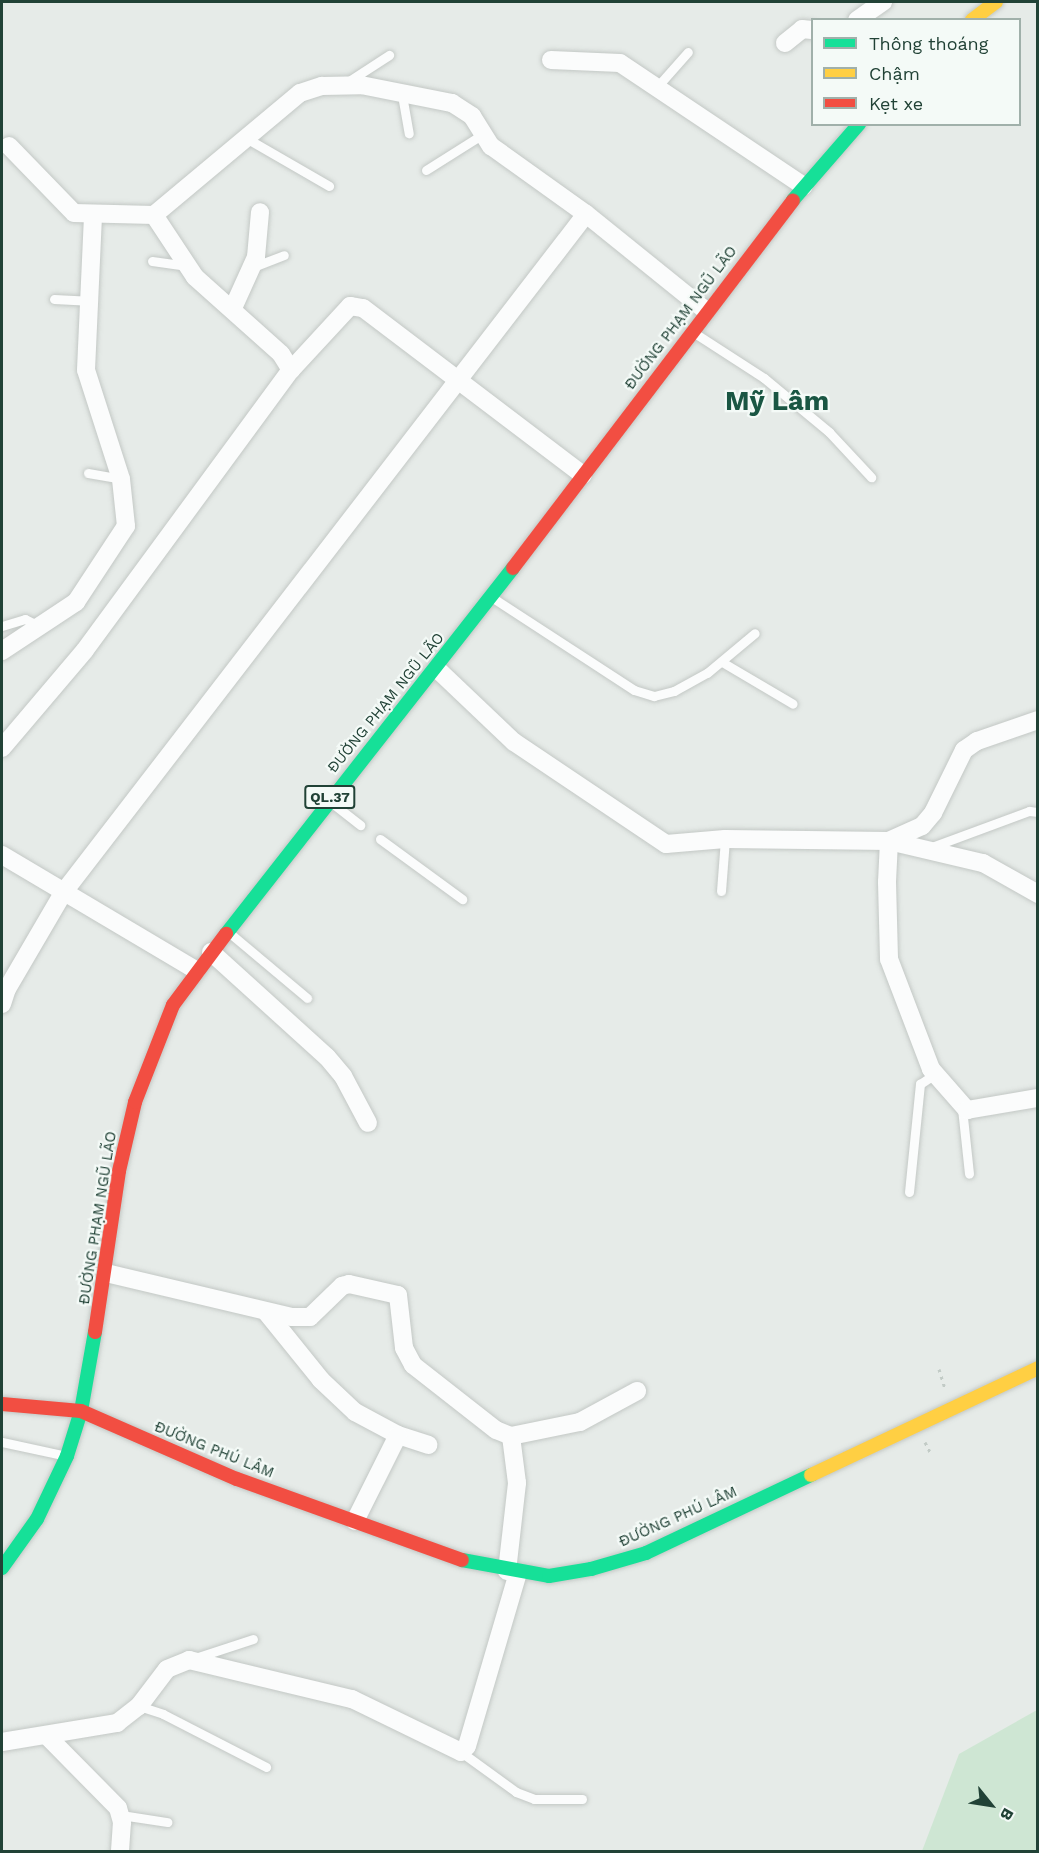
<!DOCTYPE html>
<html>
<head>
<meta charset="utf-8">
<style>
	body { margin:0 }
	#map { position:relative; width:1039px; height:1853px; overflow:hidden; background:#e6ebe8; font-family:"Work Sans",sans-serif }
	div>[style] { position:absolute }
	.green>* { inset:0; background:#cee6d3 }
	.path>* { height:3px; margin-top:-1.5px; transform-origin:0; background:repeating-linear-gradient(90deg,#c2cbc6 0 3px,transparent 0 7.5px) }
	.roads { filter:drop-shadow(0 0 2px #c3c8c5) drop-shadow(0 0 2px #c3c8c5) }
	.lane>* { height:9px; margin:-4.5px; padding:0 4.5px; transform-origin:4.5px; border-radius:4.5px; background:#fbfcfc }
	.street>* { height:18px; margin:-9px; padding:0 9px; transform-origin:9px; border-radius:9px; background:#fbfcfc }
	.fast>* { height:14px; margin:-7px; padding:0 7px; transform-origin:7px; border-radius:7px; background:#16e098 }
	.slow>* { height:14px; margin:-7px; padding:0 7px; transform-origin:7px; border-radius:7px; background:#ffcf43 }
	.jam>* { height:14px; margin:-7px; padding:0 7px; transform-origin:7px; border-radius:7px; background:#f24e42 }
	span { translate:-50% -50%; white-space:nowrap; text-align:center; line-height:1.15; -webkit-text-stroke:4.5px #f4faf7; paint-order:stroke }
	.shield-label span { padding:2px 4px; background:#f4faf7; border:2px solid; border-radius:4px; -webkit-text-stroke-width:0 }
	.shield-label { font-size:14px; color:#214236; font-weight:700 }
	.street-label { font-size:15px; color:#214236 }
	.town-label { font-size:27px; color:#1a5643; font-weight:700 }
	.frame { position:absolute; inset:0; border:3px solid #214236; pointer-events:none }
	.legend { position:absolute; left:811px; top:18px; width:210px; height:108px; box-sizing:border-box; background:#f4faf7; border:2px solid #a0b0aa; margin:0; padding:8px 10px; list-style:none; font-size:18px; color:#214236 }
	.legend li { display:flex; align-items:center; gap:12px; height:30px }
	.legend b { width:30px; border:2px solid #a0b0aa }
	.north { position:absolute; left:961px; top:1775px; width:60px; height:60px; -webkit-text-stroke:4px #f4faf7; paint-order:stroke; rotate:120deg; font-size:16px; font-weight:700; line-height:24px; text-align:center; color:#214236 }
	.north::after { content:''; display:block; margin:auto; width:21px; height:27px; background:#214236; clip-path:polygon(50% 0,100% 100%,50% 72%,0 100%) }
</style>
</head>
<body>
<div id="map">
	<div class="green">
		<div style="clip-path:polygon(1037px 1710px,1037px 1851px,922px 1851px,959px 1754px)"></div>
	</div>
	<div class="path">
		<div style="left:939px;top:1369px;width:21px;rotate:73deg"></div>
		<div style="left:925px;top:1442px;width:13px;rotate:63deg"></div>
	</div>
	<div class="roads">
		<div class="lane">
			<div style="left:349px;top:81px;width:48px;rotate:-33deg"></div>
			<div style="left:656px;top:88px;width:48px;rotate:-48.4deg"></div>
			<div style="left:402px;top:95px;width:39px;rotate:80deg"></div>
			<div style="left:246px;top:138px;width:96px;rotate:30deg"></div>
			<div style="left:426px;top:170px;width:67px;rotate:-32.3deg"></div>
			<div style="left:152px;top:261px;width:34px;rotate:8deg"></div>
			<div style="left:253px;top:267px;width:33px;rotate:-21deg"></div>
			<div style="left:54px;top:299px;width:34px;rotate:3deg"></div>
			<div style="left:696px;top:334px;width:81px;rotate:32.9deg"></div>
			<div style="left:764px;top:378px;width:85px;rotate:39.7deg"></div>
			<div style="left:829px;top:432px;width:62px;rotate:47deg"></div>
			<div style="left:88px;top:473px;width:34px;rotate:10deg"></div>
			<div style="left:496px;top:600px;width:165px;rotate:33.1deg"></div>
			<div style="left:634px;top:690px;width:21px;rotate:17deg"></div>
			<div style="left:654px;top:696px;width:21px;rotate:-14deg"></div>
			<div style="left:674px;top:691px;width:38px;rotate:-29deg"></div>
			<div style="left:707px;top:673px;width:62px;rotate:-39.8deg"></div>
			<div style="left:2px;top:626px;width:24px;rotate:-17deg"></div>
			<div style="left:25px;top:619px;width:16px;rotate:27deg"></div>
			<div style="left:722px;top:662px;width:82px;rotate:30.6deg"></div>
			<div style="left:332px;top:803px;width:36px;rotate:38deg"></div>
			<div style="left:380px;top:839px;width:102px;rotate:36.2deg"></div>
			<div style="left:929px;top:848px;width:107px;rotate:-20.3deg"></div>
			<div style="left:1029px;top:811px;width:9px;rotate:6deg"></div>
			<div style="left:721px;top:891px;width:52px;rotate:-85.6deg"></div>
			<div style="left:232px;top:935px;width:98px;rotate:40deg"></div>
			<div style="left:962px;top:1108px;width:66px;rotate:83.9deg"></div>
			<div style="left:909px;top:1192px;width:109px;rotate:-84.2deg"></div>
			<div style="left:920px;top:1084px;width:18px;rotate:-34deg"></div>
			<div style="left:2px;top:1442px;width:61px;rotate:12.2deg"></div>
			<div style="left:195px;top:1658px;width:61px;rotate:-18.1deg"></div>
			<div style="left:139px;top:1706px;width:25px;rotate:18deg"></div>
			<div style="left:163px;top:1714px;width:116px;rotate:27.2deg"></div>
			<div style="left:461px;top:1752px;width:68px;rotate:36deg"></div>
			<div style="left:516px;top:1792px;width:19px;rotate:21deg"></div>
			<div style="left:534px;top:1799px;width:48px"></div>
			<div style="left:121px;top:1815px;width:47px;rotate:8.7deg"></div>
		</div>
		<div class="street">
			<div style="left:857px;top:20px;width:32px;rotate:-35deg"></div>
			<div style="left:785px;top:43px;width:22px;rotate:-39deg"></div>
			<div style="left:802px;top:29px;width:10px;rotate:6deg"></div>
			<div style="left:551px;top:60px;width:69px;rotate:2.5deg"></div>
			<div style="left:620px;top:63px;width:221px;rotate:33.8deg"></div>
			<div style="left:9px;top:146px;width:93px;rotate:45.9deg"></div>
			<div style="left:74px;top:213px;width:80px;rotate:1.4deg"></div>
			<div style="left:154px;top:215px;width:190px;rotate:-39.9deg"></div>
			<div style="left:300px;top:93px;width:23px;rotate:-18deg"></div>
			<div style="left:322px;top:86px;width:39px;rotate:-1deg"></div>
			<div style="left:361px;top:85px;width:93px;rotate:11.2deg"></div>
			<div style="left:452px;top:103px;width:24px;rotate:33deg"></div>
			<div style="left:472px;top:116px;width:36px;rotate:58deg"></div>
			<div style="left:491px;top:146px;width:117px;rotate:35.6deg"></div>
			<div style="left:586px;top:214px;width:154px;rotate:38.9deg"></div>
			<div style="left:154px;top:215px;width:74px;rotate:56.5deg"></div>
			<div style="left:195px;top:277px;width:115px;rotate:41.8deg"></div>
			<div style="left:281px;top:354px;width:19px;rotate:58deg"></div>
			<div style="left:233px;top:308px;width:56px;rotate:-65.7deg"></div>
			<div style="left:256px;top:257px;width:45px;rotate:-84.9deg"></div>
			<div style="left:2px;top:651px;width:89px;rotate:-33.5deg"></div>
			<div style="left:76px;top:602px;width:91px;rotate:-56.7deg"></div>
			<div style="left:126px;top:526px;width:47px;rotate:-96.1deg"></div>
			<div style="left:121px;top:479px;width:114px;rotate:-107.8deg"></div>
			<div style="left:86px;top:370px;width:153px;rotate:-87.4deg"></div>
			<div style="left:437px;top:669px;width:106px;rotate:43.5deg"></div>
			<div style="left:514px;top:742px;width:183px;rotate:33.9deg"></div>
			<div style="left:666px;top:844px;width:59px;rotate:-4.8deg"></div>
			<div style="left:725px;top:839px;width:164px;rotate:0.7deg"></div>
			<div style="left:889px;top:841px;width:97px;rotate:13.2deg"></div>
			<div style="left:983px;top:863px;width:63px;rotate:29.4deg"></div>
			<div style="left:1038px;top:720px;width:65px;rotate:161deg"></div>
			<div style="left:977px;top:741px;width:16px;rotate:145deg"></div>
			<div style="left:964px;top:750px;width:70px;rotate:116.2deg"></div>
			<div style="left:933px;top:813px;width:17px;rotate:130deg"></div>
			<div style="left:922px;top:826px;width:36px;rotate:156deg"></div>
			<div style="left:889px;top:841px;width:41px;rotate:92.8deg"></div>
			<div style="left:887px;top:882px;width:77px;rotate:88.5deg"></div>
			<div style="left:889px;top:959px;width:118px;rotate:69.1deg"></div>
			<div style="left:931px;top:1069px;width:55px;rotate:48.7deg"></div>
			<div style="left:967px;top:1110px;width:72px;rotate:-9.6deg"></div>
			<div style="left:2px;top:748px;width:128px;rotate:-49.7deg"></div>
			<div style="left:85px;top:650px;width:348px;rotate:-53.7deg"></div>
			<div style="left:291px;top:370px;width:87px;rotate:-47.3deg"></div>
			<div style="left:350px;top:306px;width:13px;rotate:9deg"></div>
			<div style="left:363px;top:308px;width:276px;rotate:37.2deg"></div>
			<div style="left:2px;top:855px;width:226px;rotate:30.7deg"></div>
			<div style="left:211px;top:952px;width:156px;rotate:42.2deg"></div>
			<div style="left:327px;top:1057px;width:25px;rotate:50deg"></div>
			<div style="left:343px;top:1076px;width:53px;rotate:62deg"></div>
			<div style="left:2px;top:1004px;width:16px;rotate:-72deg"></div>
			<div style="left:7px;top:989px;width:111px;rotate:-59.7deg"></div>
			<div style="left:63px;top:893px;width:857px;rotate:-52.39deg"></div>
			<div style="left:106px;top:1273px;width:191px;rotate:13.3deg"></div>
			<div style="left:292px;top:1317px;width:18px"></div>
			<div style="left:310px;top:1317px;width:45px;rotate:-44.1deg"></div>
			<div style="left:342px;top:1286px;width:7px;rotate:-16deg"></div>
			<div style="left:349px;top:1284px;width:50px;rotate:12.7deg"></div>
			<div style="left:398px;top:1295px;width:53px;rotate:83.5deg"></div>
			<div style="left:404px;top:1348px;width:19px;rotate:62deg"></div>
			<div style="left:413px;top:1365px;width:105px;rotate:38.1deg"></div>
			<div style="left:496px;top:1430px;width:16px;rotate:22deg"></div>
			<div style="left:511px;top:1436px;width:70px;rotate:-11.5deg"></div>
			<div style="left:580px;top:1422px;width:65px;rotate:-28.5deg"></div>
			<div style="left:267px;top:1313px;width:86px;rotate:51.1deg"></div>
			<div style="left:321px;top:1380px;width:47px;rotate:43.3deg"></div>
			<div style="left:355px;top:1412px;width:49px;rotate:28.1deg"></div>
			<div style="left:398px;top:1435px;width:32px;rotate:18deg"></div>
			<div style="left:355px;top:1521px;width:96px;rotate:-63.4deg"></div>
			<div style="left:507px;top:1571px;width:89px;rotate:-83.5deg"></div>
			<div style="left:517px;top:1483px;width:47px;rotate:-97.3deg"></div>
			<div style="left:47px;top:1736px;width:101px;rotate:45.4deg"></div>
			<div style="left:118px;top:1808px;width:15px;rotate:74deg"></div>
			<div style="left:122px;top:1822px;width:30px;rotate:94deg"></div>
			<div style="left:2px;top:1742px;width:117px;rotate:-9.4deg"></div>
			<div style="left:117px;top:1723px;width:28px;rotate:-38deg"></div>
			<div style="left:139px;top:1706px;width:46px;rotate:-52.9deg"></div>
			<div style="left:167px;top:1669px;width:24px;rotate:-22deg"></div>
			<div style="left:189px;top:1660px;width:168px;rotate:13.5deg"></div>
			<div style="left:352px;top:1699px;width:121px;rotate:25.9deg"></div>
			<div style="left:461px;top:1752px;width:8px;rotate:-45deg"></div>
			<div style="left:467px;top:1746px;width:180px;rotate:-73.6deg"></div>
		</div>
		<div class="fast">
			<div style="left:793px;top:200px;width:101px;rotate:-49deg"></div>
			<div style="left:226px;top:934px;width:465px;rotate:-51.9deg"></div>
			<div style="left:462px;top:1560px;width:88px;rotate:10.4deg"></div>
			<div style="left:549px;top:1576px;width:43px;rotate:-9.5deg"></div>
			<div style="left:591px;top:1569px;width:57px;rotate:-16.2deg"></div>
			<div style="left:646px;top:1553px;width:183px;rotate:-25.3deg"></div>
			<div style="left:2px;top:1568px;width:60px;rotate:-54.5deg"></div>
			<div style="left:37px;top:1519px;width:70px;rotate:-64.5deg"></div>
			<div style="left:67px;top:1456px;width:47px;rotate:-72.7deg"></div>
			<div style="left:81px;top:1411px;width:80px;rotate:-80deg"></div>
		</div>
		<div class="slow">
			<div style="left:972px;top:20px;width:30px;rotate:-37deg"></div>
			<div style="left:811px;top:1475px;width:251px;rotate:-25.2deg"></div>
		</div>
		<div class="jam">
			<div style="left:513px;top:568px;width:462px;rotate:-52.7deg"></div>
			<div style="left:95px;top:1332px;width:163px;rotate:-81.5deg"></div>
			<div style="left:119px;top:1171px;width:71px;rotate:-76.9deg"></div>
			<div style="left:135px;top:1102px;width:104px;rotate:-68.6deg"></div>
			<div style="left:173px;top:1005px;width:89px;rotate:-53.3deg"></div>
			<div style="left:2px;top:1404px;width:79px;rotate:5.1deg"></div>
			<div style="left:81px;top:1411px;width:170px;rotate:23.6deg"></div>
			<div style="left:237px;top:1479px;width:239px;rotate:19.8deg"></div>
		</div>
	</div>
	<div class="shield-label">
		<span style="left:330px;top:797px">QL.37</span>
	</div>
	<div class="street-label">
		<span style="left:681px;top:318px;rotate:-53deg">ĐƯỜNG PHẠM NGŨ LÃO</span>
		<span style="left:386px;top:703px;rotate:-51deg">ĐƯỜNG PHẠM NGŨ LÃO</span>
		<span style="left:98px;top:1218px;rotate:-81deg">ĐƯỜNG PHẠM NGŨ LÃO</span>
		<span style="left:214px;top:1450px;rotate:22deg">ĐƯỜNG PHÚ LÂM</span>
		<span style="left:678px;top:1517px;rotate:-24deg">ĐƯỜNG PHÚ LÂM</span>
	</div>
	<div class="town-label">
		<span style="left:777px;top:402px">Mỹ Lâm</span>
	</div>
	<div class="frame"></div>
	<ul class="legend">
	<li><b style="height:8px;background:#16e098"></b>Thông thoáng</li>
	<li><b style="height:8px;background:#ffcf43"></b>Chậm</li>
	<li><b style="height:8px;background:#f24e42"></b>Kẹt xe</li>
	</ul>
	<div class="north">B</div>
</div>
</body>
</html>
